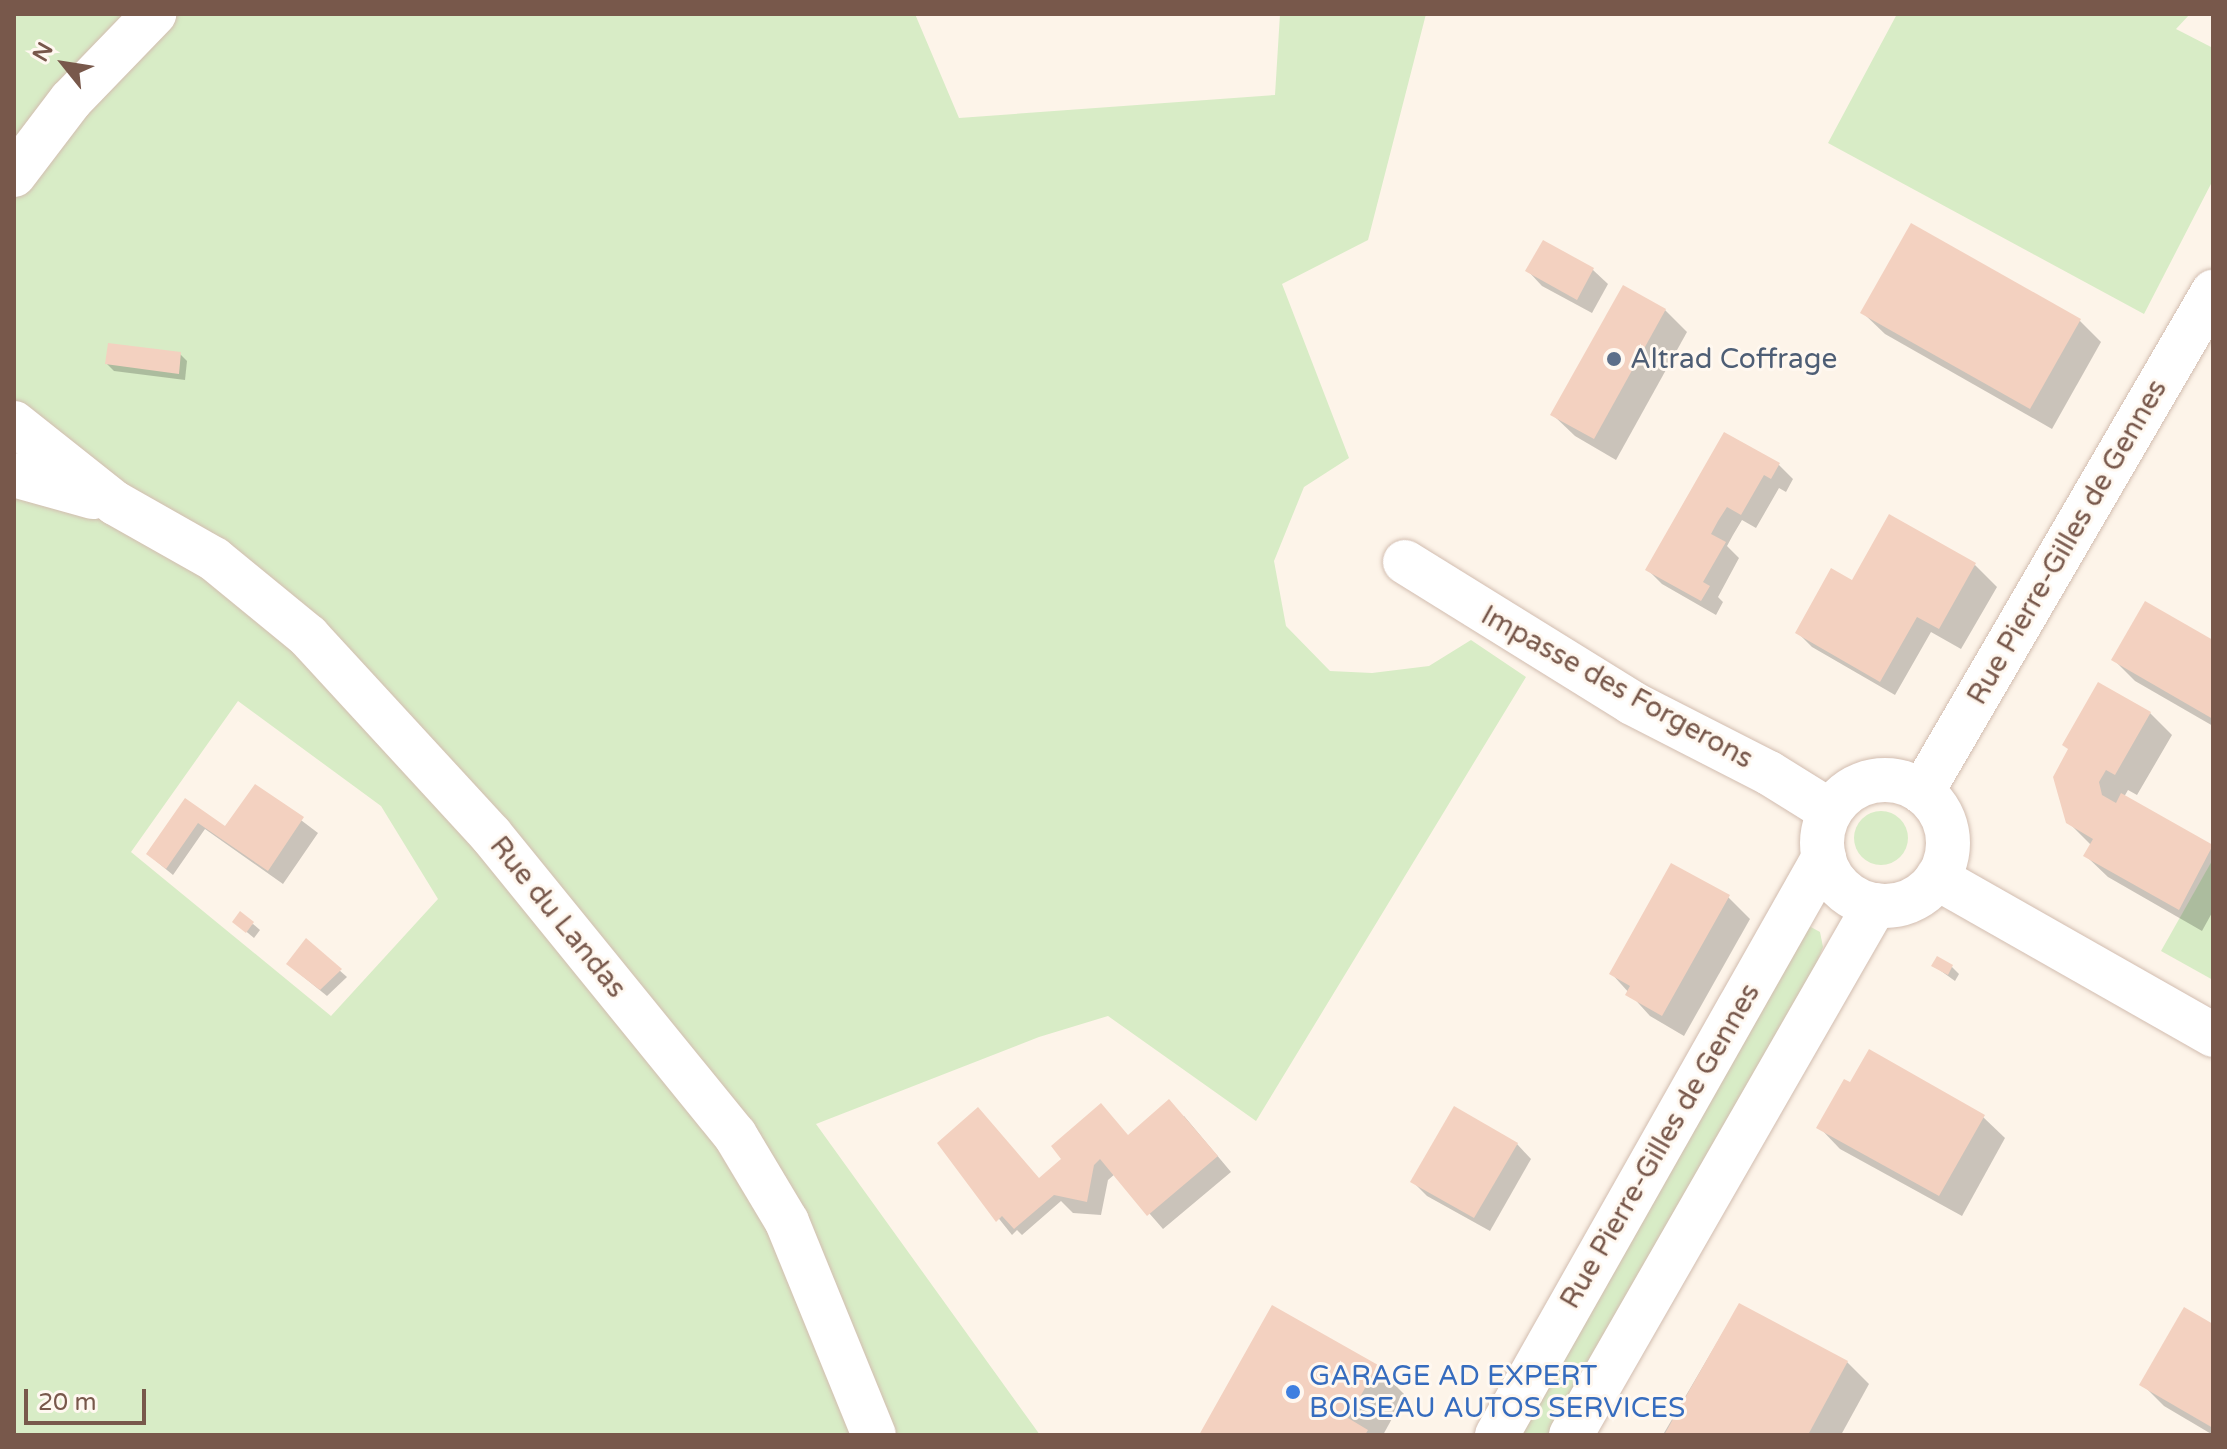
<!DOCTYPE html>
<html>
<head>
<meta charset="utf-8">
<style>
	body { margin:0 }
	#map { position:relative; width:2227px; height:1449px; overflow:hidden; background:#fdf4e9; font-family:"Varela Round",sans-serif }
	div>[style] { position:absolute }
	.green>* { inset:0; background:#d8ecc6 }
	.round { border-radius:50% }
	.shadow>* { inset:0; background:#0003 }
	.building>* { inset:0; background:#f3d1c0 }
	.roads { filter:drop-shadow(0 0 2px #d2bdb0) drop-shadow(0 0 2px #d2bdb0) }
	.minor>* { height:44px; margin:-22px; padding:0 22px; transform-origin:22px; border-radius:22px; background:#fff }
	.minor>.ring { margin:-22px; padding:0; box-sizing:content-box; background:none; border:44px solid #fff; border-radius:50% }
	.dots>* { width:22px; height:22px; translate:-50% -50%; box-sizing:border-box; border:4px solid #fff8f0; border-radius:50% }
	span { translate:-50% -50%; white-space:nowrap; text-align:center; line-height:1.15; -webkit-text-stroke:6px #fff8f0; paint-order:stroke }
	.service-label { font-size:28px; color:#4e5e75 }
	.left { translate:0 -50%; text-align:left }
	.street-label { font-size:28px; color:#78584b }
	.shop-label { font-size:28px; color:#366cbe }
	.frame { position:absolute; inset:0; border:16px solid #78584b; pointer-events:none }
	.north { position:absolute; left:24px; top:24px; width:80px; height:80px; -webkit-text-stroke:6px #fff8f0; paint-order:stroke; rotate:300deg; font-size:22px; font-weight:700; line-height:32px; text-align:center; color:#78584b }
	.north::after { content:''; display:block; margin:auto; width:28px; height:36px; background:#78584b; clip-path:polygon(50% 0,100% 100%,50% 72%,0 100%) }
	.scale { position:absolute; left:24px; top:1389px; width:122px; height:36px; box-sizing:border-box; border:4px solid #78584b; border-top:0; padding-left:10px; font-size:24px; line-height:28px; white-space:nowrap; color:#78584b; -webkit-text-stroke:6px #fff8f0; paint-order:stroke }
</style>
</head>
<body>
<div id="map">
	<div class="green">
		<div style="clip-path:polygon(evenodd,14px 14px,915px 14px,959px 118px,1275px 95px,1280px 14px,1426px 14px,1368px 240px,1282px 284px,1349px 458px,1304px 487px,1274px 561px,1286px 626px,1330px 671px,1372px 673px,1429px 666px,1471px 640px,1526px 677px,1256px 1121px,1108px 1016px,1039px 1037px,816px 1124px,1040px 1435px,14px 1435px,14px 14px,238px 701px,381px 806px,438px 899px,331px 1016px,131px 852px,238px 701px)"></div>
		<div style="clip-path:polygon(1897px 14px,2190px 14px,2176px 29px,2213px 48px,2213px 180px,2144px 314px,1828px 143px)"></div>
		<div class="round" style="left:1854px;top:811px;width:54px;height:54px"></div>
		<div style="clip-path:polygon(2213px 859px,2213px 980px,2161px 951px)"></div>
		<div style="clip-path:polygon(1809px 926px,1820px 932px,1823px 947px,1816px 965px,1552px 1435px,1509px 1435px)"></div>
	</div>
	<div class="shadow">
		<div style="clip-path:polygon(1544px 242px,1593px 270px,1608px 284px,1592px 313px,1542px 286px,1528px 271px)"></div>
		<div style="clip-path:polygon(1665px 310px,1687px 332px,1616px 460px,1575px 436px,1553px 415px)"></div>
		<div style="clip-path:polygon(1863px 313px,2079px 320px,2101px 342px,2052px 429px,1885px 334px)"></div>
		<div style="clip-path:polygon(180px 354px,187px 361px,185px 380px,114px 371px,107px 364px)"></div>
		<div style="clip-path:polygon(1725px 434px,1779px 465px,1793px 479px,1786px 492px,1779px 488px,1756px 528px,1742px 520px,1733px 535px,1727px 546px,1739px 558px,1718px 597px,1723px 602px,1716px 615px,1662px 584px,1648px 570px)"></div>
		<div style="clip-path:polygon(1975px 565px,1997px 587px,1961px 649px,1931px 632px,1895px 695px,1812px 647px,1797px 632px)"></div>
		<div style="clip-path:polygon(2213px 642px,2213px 726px,2135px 681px,2113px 659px)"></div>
		<div style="clip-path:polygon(2150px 713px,2172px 735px,2137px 795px,2128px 790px,2124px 797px,2213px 847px,2213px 911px,2202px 931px,2108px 877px,2086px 856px,2092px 846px,2068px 822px,2055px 777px)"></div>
		<div style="clip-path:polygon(256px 786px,318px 833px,283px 884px,205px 829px,173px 875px,156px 861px,186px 801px,224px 828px)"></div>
		<div style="clip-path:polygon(1728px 897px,1750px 919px,1684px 1036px,1650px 1016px,1611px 973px)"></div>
		<div style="clip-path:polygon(253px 924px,260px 930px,254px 938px,242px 928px)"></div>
		<div style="clip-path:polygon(306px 941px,347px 977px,327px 996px,295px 970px)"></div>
		<div style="clip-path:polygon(1934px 966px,1952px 967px,1959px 974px,1955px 981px)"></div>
		<div style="clip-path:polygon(978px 1109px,1040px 1180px,1184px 1116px,1231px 1172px,1163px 1229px,1115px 1174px,1108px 1180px,1101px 1215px,1073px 1213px,1061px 1201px,1022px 1235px,1017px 1230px,1012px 1235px,939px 1144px)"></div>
		<div style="clip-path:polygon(1983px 1117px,2005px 1138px,1962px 1216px,1840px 1149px,1819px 1127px)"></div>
		<div style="clip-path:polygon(1517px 1144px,1531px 1159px,1490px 1231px,1427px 1196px,1413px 1182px)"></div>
		<div style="clip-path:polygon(1739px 1305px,1847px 1362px,1869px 1384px,1841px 1435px,1664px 1433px)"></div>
		<div style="clip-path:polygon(2213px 1326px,2213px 1435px,2164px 1406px,2142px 1384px)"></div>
		<div style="clip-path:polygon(1377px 1367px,1405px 1395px,1383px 1435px,1201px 1435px)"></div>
	</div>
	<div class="building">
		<div style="clip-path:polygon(1911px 223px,2081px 319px,2030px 409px,1860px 313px)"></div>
		<div style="clip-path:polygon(1543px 240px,1594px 268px,1577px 300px,1525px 271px)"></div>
		<div style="clip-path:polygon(1623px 285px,1666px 309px,1594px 439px,1550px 415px)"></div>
		<div style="clip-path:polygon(108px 343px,181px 352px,179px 374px,105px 364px)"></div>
		<div style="clip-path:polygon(1724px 432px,1780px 463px,1771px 479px,1764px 475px,1741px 515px,1727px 507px,1718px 521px,1711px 534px,1726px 542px,1703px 582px,1710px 586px,1701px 601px,1645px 570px)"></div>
		<div style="clip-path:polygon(1889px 514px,1976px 563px,1939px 629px,1917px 617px,1880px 682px,1795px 633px,1831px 568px,1852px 580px)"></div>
		<div style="clip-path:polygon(2145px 601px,2213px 640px,2213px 719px,2111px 660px)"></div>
		<div style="clip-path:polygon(2098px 682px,2151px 712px,2115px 775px,2106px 770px,2099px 782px,2102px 795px,2116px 803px,2121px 793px,2213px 845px,2179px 910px,2083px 856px,2093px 839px,2066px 823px,2053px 777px,2068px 749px,2062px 745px)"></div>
		<div style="clip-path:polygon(255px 784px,304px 817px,268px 871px,198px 823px,166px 869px,146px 854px,185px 798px,225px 826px)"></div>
		<div style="clip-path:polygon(1671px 863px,1730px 895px,1662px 1016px,1625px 995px,1630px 986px,1609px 974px)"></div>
		<div style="clip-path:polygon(240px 911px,254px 922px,246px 933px,232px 922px)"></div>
		<div style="clip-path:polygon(306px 938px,342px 969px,320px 990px,286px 964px)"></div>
		<div style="clip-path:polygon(1937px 956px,1953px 965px,1948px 975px,1931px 966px)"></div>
		<div style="clip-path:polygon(1869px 1049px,1985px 1115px,1939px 1196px,1816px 1128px,1844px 1079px,1850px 1082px)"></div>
		<div style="clip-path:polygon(1169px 1099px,1218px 1156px,1147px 1216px,1100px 1159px,1094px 1165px,1087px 1202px,1054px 1195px,1014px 1229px,1002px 1216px,996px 1222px,937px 1143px,978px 1107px,1039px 1178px,1061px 1159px,1051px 1146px,1101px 1103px,1128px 1135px)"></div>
		<div style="clip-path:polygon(1454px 1106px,1518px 1143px,1474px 1218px,1410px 1182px)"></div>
		<div style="clip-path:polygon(1739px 1303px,1848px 1361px,1808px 1435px,1664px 1435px)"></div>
		<div style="clip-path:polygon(1272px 1305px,1378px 1365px,1348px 1418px,1368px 1430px,1365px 1435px,1199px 1435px)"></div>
		<div style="clip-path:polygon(2184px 1307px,2213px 1324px,2213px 1428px,2139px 1385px)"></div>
	</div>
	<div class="roads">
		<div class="minor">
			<div style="left:14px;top:175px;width:94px;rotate:-52.8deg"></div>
			<div style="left:71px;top:100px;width:120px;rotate:-46deg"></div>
			<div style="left:14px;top:423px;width:129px;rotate:38.4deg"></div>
			<div style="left:115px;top:503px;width:114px;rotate:29.5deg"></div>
			<div style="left:214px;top:559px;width:122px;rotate:39.3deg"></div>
			<div style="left:308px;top:636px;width:270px;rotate:47.4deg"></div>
			<div style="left:491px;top:835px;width:387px;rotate:50.9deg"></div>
			<div style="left:735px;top:1135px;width:101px;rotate:59.1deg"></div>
			<div style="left:787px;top:1222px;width:230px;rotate:67.8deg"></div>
			<div style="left:14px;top:475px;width:82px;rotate:15.6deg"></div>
			<div style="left:1405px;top:562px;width:267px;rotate:31.8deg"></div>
			<div style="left:1632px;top:703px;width:154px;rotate:27.1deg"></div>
			<div style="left:1769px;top:773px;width:72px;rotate:31.9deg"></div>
			<div class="ring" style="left:1822px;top:780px;width:82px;height:82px"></div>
			<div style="left:1922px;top:792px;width:579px;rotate:-59.8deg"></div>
			<div style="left:1937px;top:878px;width:318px;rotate:29.6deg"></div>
			<div style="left:1497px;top:1435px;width:664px;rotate:-60.5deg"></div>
			<div style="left:1571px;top:1435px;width:611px;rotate:-60.16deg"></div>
		</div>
	</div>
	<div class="dots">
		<div style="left:1614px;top:359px;background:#5c6f8a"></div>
		<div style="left:1293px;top:1392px;background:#3f7fe0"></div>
	</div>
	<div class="service-label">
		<span class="left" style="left:1630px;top:359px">Altrad Coffrage</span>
	</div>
	<div class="street-label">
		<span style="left:2067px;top:542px;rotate:-60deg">Rue Pierre-Gilles de Gennes</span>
		<span style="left:1617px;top:687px;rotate:29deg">Impasse des Forgerons</span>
		<span style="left:558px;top:917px;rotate:51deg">Rue du Landas</span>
		<span style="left:1660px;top:1146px;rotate:-60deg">Rue Pierre-Gilles de Gennes</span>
	</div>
	<div class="shop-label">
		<span class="left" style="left:1309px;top:1392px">GARAGE AD EXPERT<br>BOISEAU AUTOS SERVICES</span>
	</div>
	<div class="frame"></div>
	<div class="north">N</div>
	<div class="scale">20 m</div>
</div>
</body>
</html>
